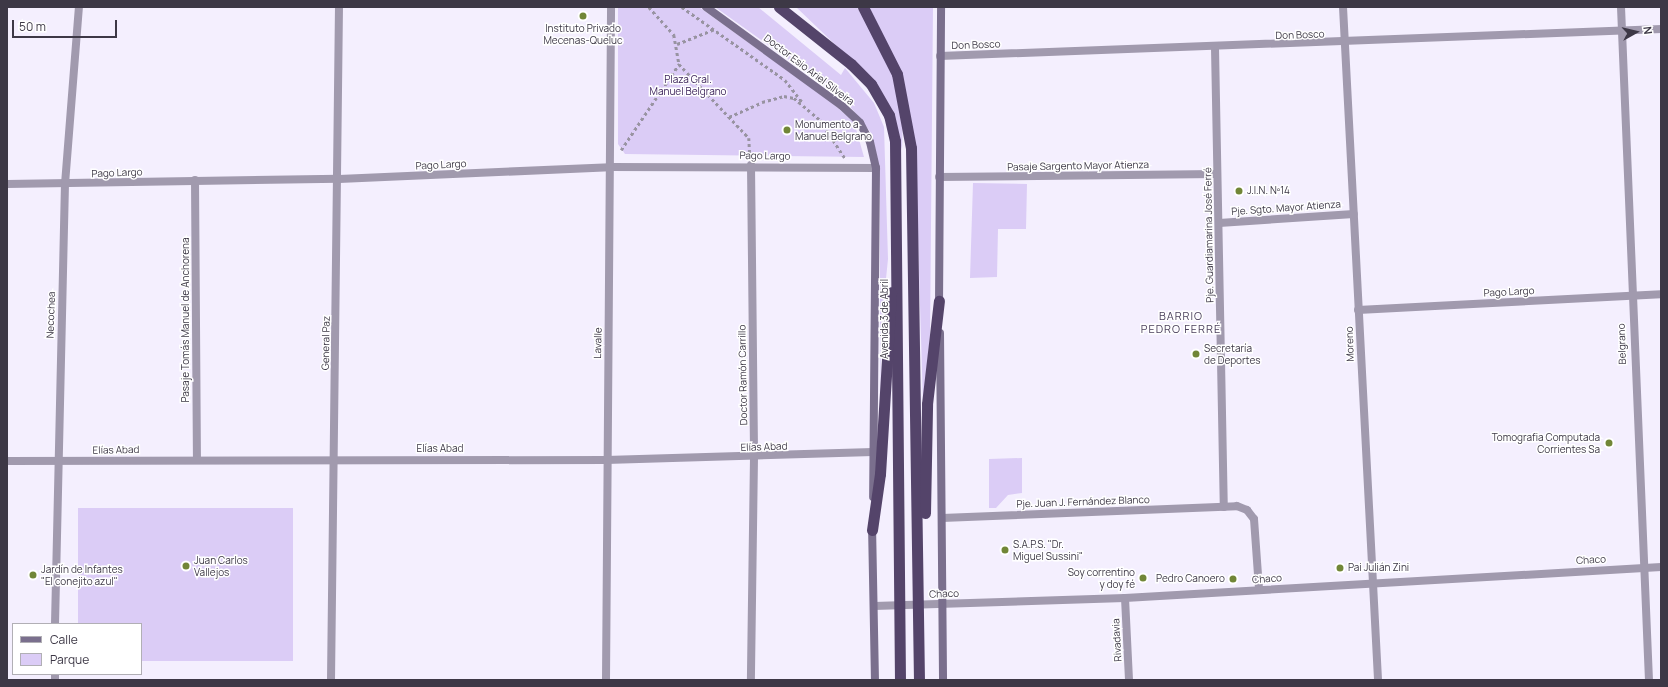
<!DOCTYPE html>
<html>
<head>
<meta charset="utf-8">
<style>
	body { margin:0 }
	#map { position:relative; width:1668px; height:687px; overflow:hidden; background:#f4effe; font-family:Manrope,sans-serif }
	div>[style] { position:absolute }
	.green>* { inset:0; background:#dbccf6 }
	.path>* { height:2.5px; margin-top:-1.25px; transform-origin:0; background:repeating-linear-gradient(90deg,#9893a1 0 3px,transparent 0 6px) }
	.minor>* { height:8px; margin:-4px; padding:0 4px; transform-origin:4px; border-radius:4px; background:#a19aae }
	.secondary>* { height:8px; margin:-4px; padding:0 4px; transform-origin:4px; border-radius:4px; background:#7a6f8d }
	.trunk>* { height:11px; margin:-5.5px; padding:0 5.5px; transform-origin:5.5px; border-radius:5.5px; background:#54446a }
	.dots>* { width:11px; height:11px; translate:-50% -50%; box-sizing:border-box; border:2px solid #fff; border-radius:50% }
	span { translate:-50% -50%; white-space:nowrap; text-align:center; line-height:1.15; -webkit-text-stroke:3px #fff; paint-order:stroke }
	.poi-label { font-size:10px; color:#3d3846 }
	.left { translate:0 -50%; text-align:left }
	.right { translate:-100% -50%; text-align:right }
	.street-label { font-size:10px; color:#3d3846 }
	.park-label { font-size:10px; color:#371d56 }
	.neighbourhood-label { font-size:11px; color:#4c415d; letter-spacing:1px }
	.frame { position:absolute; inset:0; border:8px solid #3d3846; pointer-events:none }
	.legend { position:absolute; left:12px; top:623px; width:130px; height:52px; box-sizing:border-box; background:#fff; border:1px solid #b1afb5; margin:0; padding:5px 7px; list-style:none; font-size:12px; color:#3d3846 }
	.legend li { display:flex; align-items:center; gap:8px; height:20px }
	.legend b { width:20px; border:1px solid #b1afb5 }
	.north { position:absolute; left:1616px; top:12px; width:40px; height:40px; -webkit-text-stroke:3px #fff; paint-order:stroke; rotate:82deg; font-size:11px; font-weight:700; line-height:16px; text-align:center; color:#3d3846 }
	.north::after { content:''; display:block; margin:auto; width:14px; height:18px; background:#3d3846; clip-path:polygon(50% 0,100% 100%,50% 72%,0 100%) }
	.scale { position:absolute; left:12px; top:20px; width:105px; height:18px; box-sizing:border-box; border:2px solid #3d3846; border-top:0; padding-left:5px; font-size:12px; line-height:14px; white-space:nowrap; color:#3d3846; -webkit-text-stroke:3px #fff; paint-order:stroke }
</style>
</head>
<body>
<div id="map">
	<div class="green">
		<div style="clip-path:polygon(618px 7px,699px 7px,830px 101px,854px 122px,864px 157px,625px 154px,618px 144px)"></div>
		<div style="clip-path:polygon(715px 7px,758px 7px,841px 75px,845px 68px,874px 103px,884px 127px,888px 259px,881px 328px,880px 421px,880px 201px,879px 166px,872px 134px,845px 100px)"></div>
		<div style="clip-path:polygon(796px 7px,857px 7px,891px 68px,903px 119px,902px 150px,896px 124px,870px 78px)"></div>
		<div style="clip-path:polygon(867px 7px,933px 7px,930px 336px,923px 404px,915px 140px,901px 75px)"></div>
		<div style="clip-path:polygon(973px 183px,1027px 184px,1026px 229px,998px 229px,997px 277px,970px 278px)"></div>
		<div style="clip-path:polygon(1022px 458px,1022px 493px,1008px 495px,996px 508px,989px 508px,989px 459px)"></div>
		<div style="clip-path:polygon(78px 508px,293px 508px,293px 661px,141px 661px,141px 624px,78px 624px)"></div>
	</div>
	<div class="path">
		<div style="left:649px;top:7px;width:38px;rotate:48deg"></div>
		<div style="left:674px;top:35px;width:29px;rotate:80deg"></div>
		<div style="left:679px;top:64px;width:102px;rotate:46.6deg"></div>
		<div style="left:749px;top:138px;width:17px;rotate:87deg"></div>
		<div style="left:682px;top:7px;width:126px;rotate:35.3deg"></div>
		<div style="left:785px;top:80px;width:29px;rotate:52deg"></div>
		<div style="left:677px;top:44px;width:41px;rotate:-21.5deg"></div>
		<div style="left:729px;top:117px;width:36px;rotate:-24deg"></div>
		<div style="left:762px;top:102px;width:23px;rotate:-15deg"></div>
		<div style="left:784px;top:96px;width:10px;rotate:11deg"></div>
		<div style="left:794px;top:98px;width:34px;rotate:40deg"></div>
		<div style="left:820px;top:120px;width:45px;rotate:56.7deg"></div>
		<div style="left:621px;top:150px;width:104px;rotate:-56deg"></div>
	</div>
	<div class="minor">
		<div style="left:1343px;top:7px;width:674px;rotate:87.02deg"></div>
		<div style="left:1621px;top:7px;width:674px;rotate:87.62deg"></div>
		<div style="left:1215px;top:48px;width:459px;rotate:88.9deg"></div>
		<div style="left:940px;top:56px;width:722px;rotate:-2.14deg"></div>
		<div style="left:751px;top:165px;width:292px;rotate:89.4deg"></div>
		<div style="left:754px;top:457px;width:223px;rotate:90.8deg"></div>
		<div style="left:939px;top:177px;width:278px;rotate:-0.6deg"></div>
		<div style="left:195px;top:180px;width:279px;rotate:89.6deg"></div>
		<div style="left:7px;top:184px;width:332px;rotate:-0.9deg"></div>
		<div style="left:339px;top:179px;width:271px;rotate:-2.5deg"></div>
		<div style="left:610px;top:167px;width:266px;rotate:0.2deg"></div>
		<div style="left:1219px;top:223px;width:135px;rotate:-3.8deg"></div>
		<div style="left:1358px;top:310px;width:303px;rotate:-3deg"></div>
		<div style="left:7px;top:461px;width:599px;rotate:-0.1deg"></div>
		<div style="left:606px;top:460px;width:267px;rotate:-1.7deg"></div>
		<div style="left:942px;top:518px;width:295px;rotate:-2.3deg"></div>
		<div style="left:1237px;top:506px;width:11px;rotate:22deg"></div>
		<div style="left:1247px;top:510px;width:11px;rotate:52deg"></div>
		<div style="left:1254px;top:519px;width:70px;rotate:85.9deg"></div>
		<div style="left:1125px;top:598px;width:82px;rotate:87.2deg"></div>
		<div style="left:874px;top:606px;width:251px;rotate:-1.8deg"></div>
		<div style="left:1125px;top:598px;width:537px;rotate:-3.31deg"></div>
		<div style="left:55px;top:624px;width:440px;rotate:-88.7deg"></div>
		<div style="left:65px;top:184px;width:178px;rotate:-85.5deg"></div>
		<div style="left:55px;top:680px;width:6px;rotate:-90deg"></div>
		<div style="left:331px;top:680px;width:673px;rotate:-89.32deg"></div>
		<div style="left:606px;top:680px;width:673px;rotate:-89.57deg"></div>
	</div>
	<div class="secondary">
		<div style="left:706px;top:7px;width:167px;rotate:36deg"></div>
		<div style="left:841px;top:105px;width:26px;rotate:43deg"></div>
		<div style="left:860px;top:123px;width:21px;rotate:62deg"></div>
		<div style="left:870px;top:142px;width:27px;rotate:77deg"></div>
		<div style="left:876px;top:168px;width:329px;rotate:90.5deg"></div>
		<div style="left:939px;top:305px;width:298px;rotate:-89.6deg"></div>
		<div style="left:940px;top:333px;width:347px;rotate:89.5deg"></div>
		<div style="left:872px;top:525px;width:155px;rotate:88.9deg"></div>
	</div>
	<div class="trunk">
		<div style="left:779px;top:7px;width:92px;rotate:38.4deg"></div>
		<div style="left:851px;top:64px;width:28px;rotate:45deg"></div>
		<div style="left:871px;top:84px;width:36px;rotate:60deg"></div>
		<div style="left:889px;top:115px;width:27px;rotate:77deg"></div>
		<div style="left:895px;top:141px;width:539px;rotate:89.47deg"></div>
		<div style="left:863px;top:7px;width:75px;rotate:63.1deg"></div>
		<div style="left:897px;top:74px;width:75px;rotate:79.3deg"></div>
		<div style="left:911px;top:148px;width:532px;rotate:89.14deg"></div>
		<div style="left:925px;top:513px;width:109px;rotate:-88.9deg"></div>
		<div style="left:927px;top:404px;width:104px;rotate:-83.4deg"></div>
		<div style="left:872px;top:530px;width:57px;rotate:-81.9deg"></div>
		<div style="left:880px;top:474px;width:182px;rotate:-86.5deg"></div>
	</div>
	<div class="dots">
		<div style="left:583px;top:16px;background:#718637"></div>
		<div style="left:787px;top:130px;background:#718637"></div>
		<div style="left:1239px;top:191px;background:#718637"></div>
		<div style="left:1196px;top:354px;background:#718637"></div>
		<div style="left:1609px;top:443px;background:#718637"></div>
		<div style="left:1005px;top:550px;background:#718637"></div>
		<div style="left:186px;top:566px;background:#718637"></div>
		<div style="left:1340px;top:568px;background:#718637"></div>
		<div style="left:33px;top:575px;background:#718637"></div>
		<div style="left:1143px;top:578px;background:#718637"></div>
		<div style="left:1233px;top:579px;background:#718637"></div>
	</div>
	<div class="poi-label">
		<span style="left:583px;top:34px">Instituto Privado<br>Mecenas-Queluc</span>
		<span class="left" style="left:795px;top:130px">Monumento a<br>Manuel Belgrano</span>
		<span class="left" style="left:1247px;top:191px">J.I.N. Nº14</span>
		<span class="left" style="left:1204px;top:354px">Secretaría<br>de Deportes</span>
		<span class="right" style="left:1600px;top:443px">Tomografia Computada<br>Corrientes Sa</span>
		<span class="left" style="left:1013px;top:550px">S.A.P.S. "Dr.<br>Miguel Sussini"</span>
		<span class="left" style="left:194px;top:566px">Juan Carlos<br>Vallejos</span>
		<span class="left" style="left:1348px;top:568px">Pai Julián Zini</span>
		<span class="left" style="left:41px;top:575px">Jardín de Infantes<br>"El conejito azul"</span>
		<span class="right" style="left:1135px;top:578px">Soy correntino<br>y doy fé</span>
		<span class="right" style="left:1225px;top:579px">Pedro Canoero</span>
	</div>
	<div class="street-label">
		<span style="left:1300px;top:35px;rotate:-2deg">Don Bosco</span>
		<span style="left:976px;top:45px;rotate:-2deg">Don Bosco</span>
		<span style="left:809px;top:70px;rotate:37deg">Doctor Esio Ariel Silveira</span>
		<span style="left:765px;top:156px;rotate:1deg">Pago Largo</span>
		<span style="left:441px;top:165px;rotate:-3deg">Pago Largo</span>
		<span style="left:1078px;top:166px;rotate:-1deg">Pasaje Sargento Mayor Atienza</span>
		<span style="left:117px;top:173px;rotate:-2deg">Pago Largo</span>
		<span style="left:1286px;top:208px;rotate:-4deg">Pje. Sgto. Mayor Atienza</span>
		<span style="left:1209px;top:235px;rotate:-91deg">Pje. Guardiamarina José Ferré</span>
		<span style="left:1509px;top:292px;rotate:-3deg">Pago Largo</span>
		<span style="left:51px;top:315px;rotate:-88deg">Necochea</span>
		<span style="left:885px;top:319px;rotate:-90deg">Avenida 3 de Abril</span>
		<span style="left:186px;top:320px;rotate:-90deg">Pasaje Tomás Manuel de Anchorena</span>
		<span style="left:326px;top:343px;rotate:-89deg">General Paz</span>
		<span style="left:598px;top:343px;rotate:-89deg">Lavalle</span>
		<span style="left:1350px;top:344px;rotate:-92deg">Moreno</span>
		<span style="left:1622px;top:344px;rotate:-92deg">Belgrano</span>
		<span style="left:743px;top:375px;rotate:-91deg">Doctor Ramón Carrillo</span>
		<span style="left:764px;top:447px;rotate:-2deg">Elías Abad</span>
		<span style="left:440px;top:449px">Elías Abad</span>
		<span style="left:116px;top:450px;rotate:-1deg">Elías Abad</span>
		<span style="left:1083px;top:502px;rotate:-2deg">Pje. Juan J. Fernández Blanco</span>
		<span style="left:1591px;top:560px;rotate:-3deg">Chaco</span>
		<span style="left:1267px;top:579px;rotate:-4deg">Chaco</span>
		<span style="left:944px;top:594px;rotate:-2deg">Chaco</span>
		<span style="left:1117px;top:640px;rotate:-93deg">Rivadavia</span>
	</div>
	<div class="park-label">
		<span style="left:688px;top:85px">Plaza Gral.<br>Manuel Belgrano</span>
	</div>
	<div class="neighbourhood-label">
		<span style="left:1181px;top:323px">BARRIO<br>PEDRO FERRÉ</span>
	</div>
	<div class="frame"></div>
	<ul class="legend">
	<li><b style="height:5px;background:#7a6f8d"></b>Calle</li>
	<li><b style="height:11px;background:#dbccf6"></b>Parque</li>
	</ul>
	<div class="north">N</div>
	<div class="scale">50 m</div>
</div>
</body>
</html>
